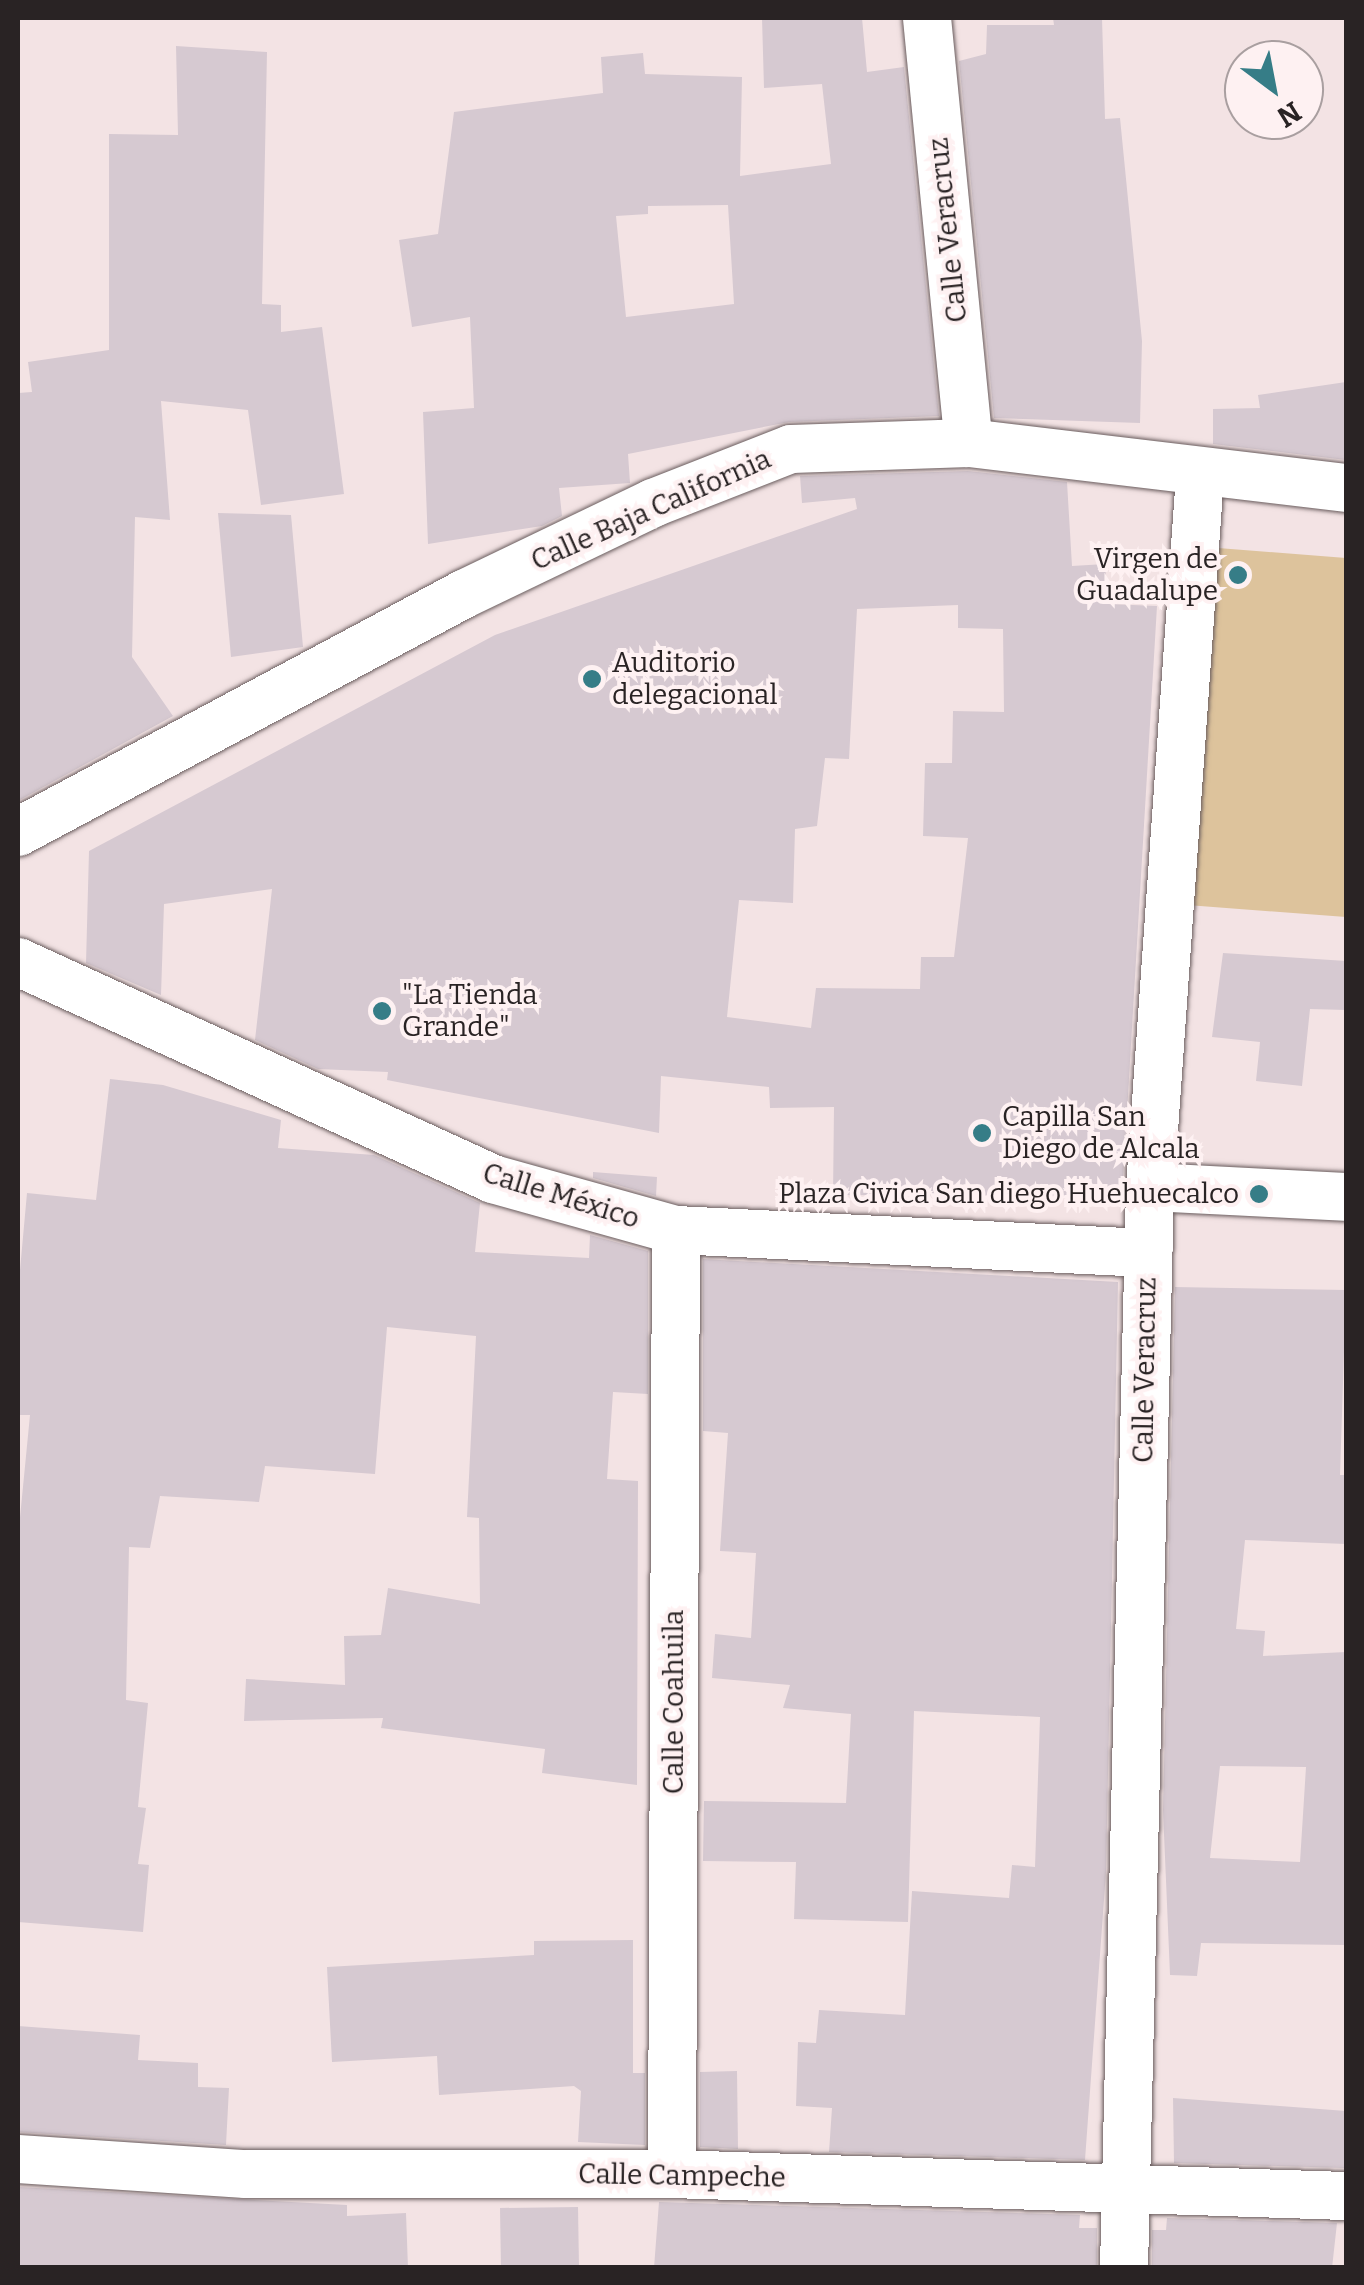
<!DOCTYPE html>
<html>
<head>
<meta charset="utf-8">
<style>
	body { margin:0 }
	#map { position:relative; width:1364px; height:2285px; overflow:hidden; background:#f3e3e4; font-family:Bitter,serif }
	div>[style] { position:absolute }
	.green>* { inset:0; background:#ddc39c }
	.building>* { inset:0; background:#d6c9d1 }
	.roads { filter:drop-shadow(0 0 2px #695c5d) drop-shadow(0 0 2px #695c5d) }
	.minor>* { height:48px; margin:-24px; padding:0 24px; transform-origin:24px; border-radius:24px; background:#fff }
	.dots>* { width:28px; height:28px; translate:-50% -50%; box-sizing:border-box; border:5px solid #fef1f2; border-radius:50% }
	span { translate:-50% -50%; white-space:nowrap; text-align:center; line-height:1.15; -webkit-text-stroke:8px #fef1f2; paint-order:stroke }
	.street-label { font-size:28px; color:#292324 }
	.poi-label { font-size:28px; color:#292324 }
	.right { translate:-100% -50%; text-align:right }
	.left { translate:0 -50%; text-align:left }
	.frame { position:absolute; inset:0; border:20px solid #292324; pointer-events:none }
	.north { position:absolute; left:1224px; top:40px; width:100px; height:100px; box-sizing:border-box; background:#fef1f2; border:2px solid #a99fa0; border-radius:50%; rotate:148deg; font-size:28px; font-weight:700; line-height:40px; text-align:center; color:#292324 }
	.north::after { content:''; display:block; margin:auto; width:35px; height:45px; background:#367d87; clip-path:polygon(50% 0,100% 100%,50% 72%,0 100%) }
</style>
</head>
<body>
<div id="map">
	<div class="green">
		<div style="clip-path:polygon(1218px 548px,1346px 558px,1346px 917px,1187px 905px)"></div>
	</div>
	<div class="building">
		<div style="clip-path:polygon(evenodd,762px 18px,862px 18px,867px 72px,904px 67px,939px 416px,789px 422px,628px 454px,630px 483px,559px 488px,562px 516px,542px 526px,428px 544px,423px 412px,474px 408px,470px 317px,412px 327px,399px 240px,438px 234px,454px 112px,603px 93px,601px 57px,643px 53px,645px 74px,742px 77px,740px 176px,831px 164px,822px 84px,764px 88px,762px 18px,728px 205px,734px 304px,626px 317px,616px 216px,648px 214px,648px 206px,728px 205px)"></div>
		<div style="clip-path:polygon(1053px 18px,1102px 18px,1105px 119px,1120px 118px,1142px 341px,1140px 423px,994px 418px,959px 61px,986px 54px,987px 25px,1054px 25px)"></div>
		<div style="clip-path:polygon(176px 46px,267px 52px,262px 304px,281px 305px,281px 332px,322px 327px,344px 494px,261px 505px,248px 410px,161px 401px,170px 520px,135px 517px,132px 657px,173px 716px,18px 801px,18px 393px,32px 392px,28px 362px,109px 350px,109px 134px,178px 135px)"></div>
		<div style="clip-path:polygon(1346px 382px,1346px 460px,1213px 444px,1213px 409px,1260px 408px,1258px 395px)"></div>
		<div style="clip-path:polygon(evenodd,968px 471px,1067px 482px,1072px 566px,1105px 564px,1108px 604px,1157px 606px,1122px 1196px,833px 1195px,834px 1107px,770px 1108px,769px 1087px,661px 1076px,659px 1133px,387px 1080px,388px 1072px,318px 1069px,255px 1040px,272px 889px,164px 904px,161px 995px,86px 963px,89px 851px,495px 635px,857px 509px,855px 498px,802px 503px,800px 476px,968px 471px,958px 605px,958px 628px,1003px 629px,1004px 712px,953px 711px,952px 763px,925px 763px,923px 836px,968px 838px,954px 957px,921px 957px,920px 989px,816px 988px,811px 1028px,727px 1017px,739px 900px,793px 903px,795px 829px,817px 826px,825px 758px,849px 759px,857px 609px,958px 605px)"></div>
		<div style="clip-path:polygon(218px 513px,291px 515px,303px 647px,231px 657px)"></div>
		<div style="clip-path:polygon(1223px 953px,1346px 961px,1346px 1010px,1310px 1009px,1302px 1086px,1256px 1081px,1260px 1042px,1212px 1037px)"></div>
		<div style="clip-path:polygon(110px 1079px,163px 1085px,281px 1120px,278px 1148px,374px 1155px,480px 1203px,475px 1252px,589px 1258px,590px 1235px,648px 1251px,648px 1394px,613px 1392px,607px 1479px,638px 1481px,637px 1785px,542px 1773px,545px 1749px,381px 1728px,383px 1718px,244px 1721px,246px 1679px,345px 1685px,344px 1636px,381px 1635px,388px 1588px,480px 1604px,479px 1518px,467px 1517px,476px 1336px,387px 1327px,375px 1474px,265px 1466px,259px 1502px,160px 1496px,150px 1548px,129px 1547px,126px 1700px,148px 1703px,138px 1807px,146px 1808px,138px 1864px,149px 1865px,143px 1932px,18px 1922px,18px 1538px,30px 1415px,18px 1415px,18px 1292px,27px 1193px,96px 1200px)"></div>
		<div style="clip-path:polygon(593px 1172px,657px 1177px,656px 1196px,593px 1178px)"></div>
		<div style="clip-path:polygon(703px 1259px,1118px 1282px,1106px 1872px,1085px 2160px,829px 2152px,832px 2108px,796px 2106px,798px 2042px,816px 2043px,819px 2010px,905px 2015px,912px 1891px,1009px 1898px,1012px 1865px,1035px 1867px,1040px 1717px,914px 1711px,908px 1922px,794px 1919px,796px 1862px,703px 1861px,704px 1801px,846px 1803px,851px 1714px,783px 1708px,790px 1685px,712px 1678px,715px 1634px,751px 1638px,756px 1553px,720px 1551px,728px 1433px,703px 1431px)"></div>
		<div style="clip-path:polygon(evenodd,1175px 1287px,1346px 1290px,1340px 1475px,1346px 1475px,1346px 1544px,1245px 1540px,1236px 1629px,1265px 1631px,1263px 1656px,1346px 1652px,1346px 1945px,1201px 1943px,1197px 1976px,1170px 1975px,1163px 1810px,1175px 1287px,1220px 1766px,1306px 1767px,1300px 1862px,1210px 1858px,1220px 1766px)"></div>
		<div style="clip-path:polygon(633px 1940px,633px 2073px,645px 2073px,645px 2145px,578px 2142px,581px 2091px,574px 2086px,439px 2095px,437px 2056px,332px 2062px,327px 1967px,534px 1955px,534px 1941px)"></div>
		<div style="clip-path:polygon(18px 2026px,140px 2035px,138px 2060px,198px 2063px,198px 2087px,229px 2088px,226px 2145px,18px 2132px)"></div>
		<div style="clip-path:polygon(737px 2071px,738px 2149px,700px 2147px,700px 2072px)"></div>
		<div style="clip-path:polygon(1173px 2098px,1346px 2111px,1344px 2168px,1174px 2163px)"></div>
		<div style="clip-path:polygon(18px 2187px,347px 2205px,347px 2216px,406px 2213px,408px 2268px,18px 2268px)"></div>
		<div style="clip-path:polygon(659px 2202px,1080px 2215px,1079px 2228px,1097px 2228px,1097px 2268px,654px 2268px)"></div>
		<div style="clip-path:polygon(578px 2207px,579px 2268px,501px 2268px,500px 2208px)"></div>
		<div style="clip-path:polygon(1167px 2218px,1337px 2223px,1332px 2268px,1152px 2268px,1152px 2230px,1166px 2230px)"></div>
	</div>
	<div class="roads">
		<div class="minor">
			<div style="left:927px;top:18px;width:427px;rotate:84.4deg"></div>
			<div style="left:18px;top:832px;width:506px;rotate:-28.09deg"></div>
			<div style="left:464px;top:594px;width:210px;rotate:-25.7deg"></div>
			<div style="left:653px;top:503px;width:148px;rotate:-21.4deg"></div>
			<div style="left:791px;top:449px;width:178px;rotate:-1.9deg"></div>
			<div style="left:969px;top:443px;width:380px;rotate:6.8deg"></div>
			<div style="left:18px;top:962px;width:522px;rotate:24.55deg"></div>
			<div style="left:493px;top:1179px;width:190px;rotate:15.6deg"></div>
			<div style="left:676px;top:1230px;width:473px;rotate:2.8deg"></div>
			<div style="left:1150px;top:1187px;width:196px;rotate:2.9deg"></div>
			<div style="left:18px;top:2159px;width:228px;rotate:3.8deg"></div>
			<div style="left:246px;top:2174px;width:426px"></div>
			<div style="left:672px;top:2174px;width:674px;rotate:1.87deg"></div>
			<div style="left:672px;top:2174px;width:944px;rotate:-89.76deg"></div>
			<div style="left:1124px;top:2268px;width:1081px;rotate:-88.62deg"></div>
			<div style="left:1150px;top:1187px;width:714px;rotate:-85.98deg"></div>
		</div>
	</div>
	<div class="dots">
		<div style="left:1238px;top:575px;background:#367d87"></div>
		<div style="left:592px;top:679px;background:#367d87"></div>
		<div style="left:382px;top:1011px;background:#367d87"></div>
		<div style="left:982px;top:1133px;background:#367d87"></div>
		<div style="left:1259px;top:1194px;background:#367d87"></div>
	</div>
	<div class="street-label">
		<span style="left:948px;top:230px;rotate:-96deg">Calle Veracruz</span>
		<span style="left:651px;top:510px;rotate:-24deg">Calle Baja California</span>
		<span style="left:561px;top:1196px;rotate:17deg">Calle México</span>
		<span style="left:1145px;top:1370px;rotate:-89deg">Calle Veracruz</span>
		<span style="left:674px;top:1702px;rotate:-90deg">Calle Coahuila</span>
		<span style="left:682px;top:2176px;rotate:1deg">Calle Campeche</span>
	</div>
	<div class="poi-label">
		<span class="right" style="left:1218px;top:575px">Virgen de<br>Guadalupe</span>
		<span class="left" style="left:612px;top:679px">Auditorio<br>delegacional</span>
		<span class="left" style="left:402px;top:1011px">"La Tienda<br>Grande"</span>
		<span class="left" style="left:1002px;top:1133px">Capilla San<br>Diego de Alcala</span>
		<span class="right" style="left:1239px;top:1194px">Plaza Civica San diego Huehuecalco</span>
	</div>
	<div class="frame"></div>
	<div class="north">N</div>
</div>
</body>
</html>
